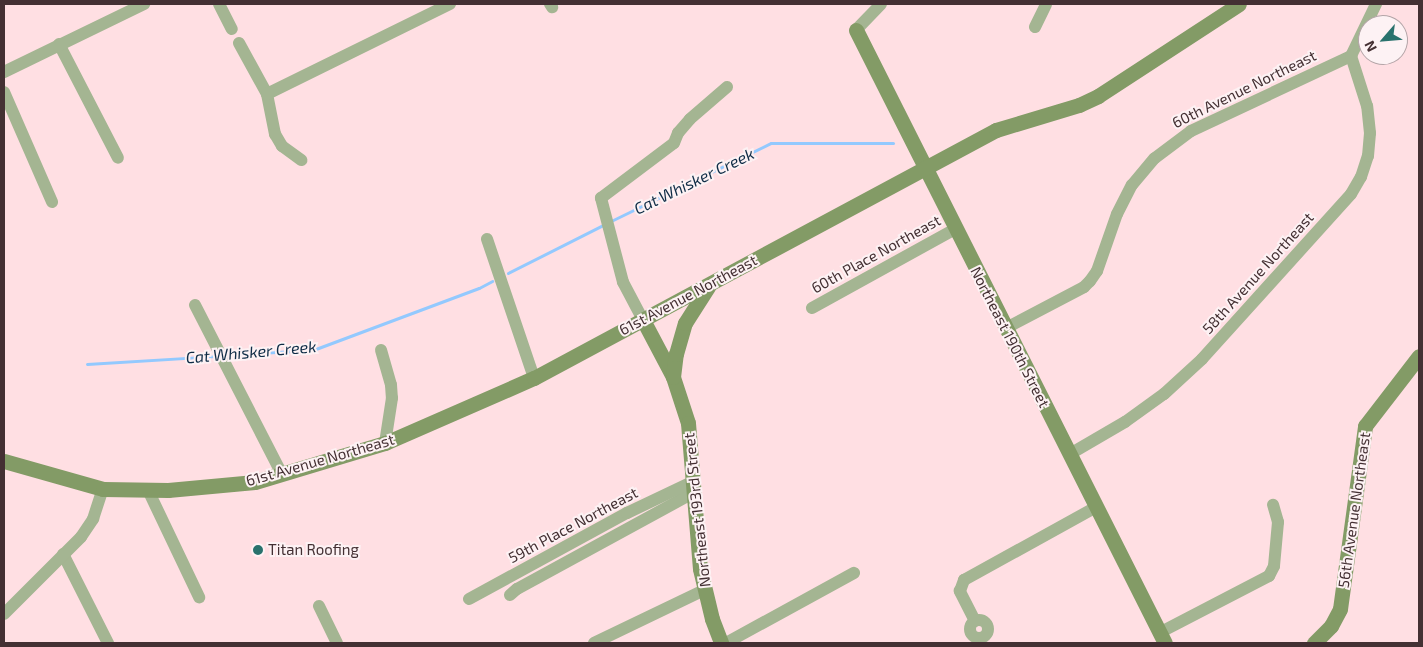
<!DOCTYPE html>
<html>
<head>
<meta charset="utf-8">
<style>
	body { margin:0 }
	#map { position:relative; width:1423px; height:647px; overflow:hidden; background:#ffdfe3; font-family:"Exo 2",sans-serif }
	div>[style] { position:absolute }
	.stream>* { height:3px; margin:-1.5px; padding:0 1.5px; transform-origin:1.5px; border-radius:1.5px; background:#93c9fe }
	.street>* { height:12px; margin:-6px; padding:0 6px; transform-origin:6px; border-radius:6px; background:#a4b592 }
	.street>.ring { margin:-6px; padding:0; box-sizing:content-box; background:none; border:12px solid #a4b592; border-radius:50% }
	.secondary>* { height:15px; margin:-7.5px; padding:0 7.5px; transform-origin:7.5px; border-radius:7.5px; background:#839b66 }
	.dots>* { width:14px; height:14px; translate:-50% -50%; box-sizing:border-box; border:2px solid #fdf2f4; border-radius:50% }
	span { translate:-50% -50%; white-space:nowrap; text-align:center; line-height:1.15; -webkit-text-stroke:4px #fdf2f4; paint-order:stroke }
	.street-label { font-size:15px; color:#443033 }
	.poi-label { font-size:15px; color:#443033 }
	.left { translate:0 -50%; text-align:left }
	.water-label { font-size:16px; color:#0f2c46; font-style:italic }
	.frame { position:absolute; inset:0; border:5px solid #443033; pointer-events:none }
	.north { position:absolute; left:1358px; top:15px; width:50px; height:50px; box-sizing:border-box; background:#fdf2f4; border:1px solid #b3a4a7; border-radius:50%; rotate:243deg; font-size:14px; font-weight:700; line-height:20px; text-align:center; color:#443033 }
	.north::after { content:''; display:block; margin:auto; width:18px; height:22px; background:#29726d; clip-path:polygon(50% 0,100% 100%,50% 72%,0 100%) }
</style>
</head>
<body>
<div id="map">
	<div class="stream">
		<div style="left:611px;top:221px;width:178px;rotate:-26deg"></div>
		<div style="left:771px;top:143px;width:122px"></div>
		<div style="left:508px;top:273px;width:109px;rotate:-26.8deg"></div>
		<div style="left:225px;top:355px;width:88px;rotate:-3.3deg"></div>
		<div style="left:313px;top:350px;width:177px;rotate:-20.5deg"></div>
		<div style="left:479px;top:288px;width:15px;rotate:-28deg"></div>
		<div style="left:87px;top:364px;width:129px;rotate:-3.5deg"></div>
	</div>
	<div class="street">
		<div style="left:219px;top:4px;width:28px;rotate:63deg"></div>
		<div style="left:550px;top:4px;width:4px;rotate:56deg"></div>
		<div style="left:1035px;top:27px;width:25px;rotate:-64deg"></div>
		<div style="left:856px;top:30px;width:36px;rotate:-46deg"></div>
		<div style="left:239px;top:43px;width:58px;rotate:61.2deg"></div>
		<div style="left:267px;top:94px;width:41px;rotate:78.7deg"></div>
		<div style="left:275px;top:134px;width:14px;rotate:60deg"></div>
		<div style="left:282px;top:146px;width:24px;rotate:36deg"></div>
		<div style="left:59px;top:44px;width:128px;rotate:62.6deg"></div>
		<div style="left:4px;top:72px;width:156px;rotate:-25.9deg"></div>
		<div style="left:4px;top:92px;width:120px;rotate:66.4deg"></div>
		<div style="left:267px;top:94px;width:204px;rotate:-26.2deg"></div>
		<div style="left:487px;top:239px;width:147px;rotate:71.3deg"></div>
		<div style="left:195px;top:305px;width:190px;rotate:62.8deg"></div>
		<div style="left:812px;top:308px;width:163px;rotate:-28.9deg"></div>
		<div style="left:643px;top:320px;width:43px;rotate:-117.8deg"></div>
		<div style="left:623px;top:282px;width:87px;rotate:-104.7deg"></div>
		<div style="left:601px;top:198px;width:91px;rotate:-37deg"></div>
		<div style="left:674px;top:143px;width:11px;rotate:-68deg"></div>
		<div style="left:678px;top:133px;width:18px;rotate:-49deg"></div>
		<div style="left:690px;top:119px;width:49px;rotate:-40.9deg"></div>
		<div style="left:1006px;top:328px;width:88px;rotate:-27.7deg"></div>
		<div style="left:1084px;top:287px;width:8px;rotate:-45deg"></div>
		<div style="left:1090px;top:281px;width:12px;rotate:-55deg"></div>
		<div style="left:1097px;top:271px;width:60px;rotate:-70.7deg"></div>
		<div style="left:1117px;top:214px;width:33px;rotate:-63deg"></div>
		<div style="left:1132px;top:185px;width:35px;rotate:-50deg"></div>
		<div style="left:1155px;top:158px;width:45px;rotate:-36.9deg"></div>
		<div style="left:1191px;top:131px;width:177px;rotate:-25.1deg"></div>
		<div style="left:1351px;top:56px;width:58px;rotate:-64.3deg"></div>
		<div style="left:381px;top:350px;width:36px;rotate:74deg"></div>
		<div style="left:391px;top:385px;width:13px;rotate:86deg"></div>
		<div style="left:392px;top:398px;width:46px;rotate:98.8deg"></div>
		<div style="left:1070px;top:454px;width:64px;rotate:-30.2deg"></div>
		<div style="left:1125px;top:422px;width:48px;rotate:-35.7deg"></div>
		<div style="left:1164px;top:394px;width:52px;rotate:-42.6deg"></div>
		<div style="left:1202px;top:359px;width:222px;rotate:-47.9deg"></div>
		<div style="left:1351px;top:194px;width:20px;rotate:-60deg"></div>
		<div style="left:1361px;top:177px;width:22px;rotate:-72deg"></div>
		<div style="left:1368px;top:156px;width:23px;rotate:-85deg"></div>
		<div style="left:1370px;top:133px;width:27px;rotate:-96deg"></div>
		<div style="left:1367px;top:106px;width:52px;rotate:-107.7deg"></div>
		<div style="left:148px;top:490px;width:119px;rotate:64.5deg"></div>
		<div style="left:63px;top:554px;width:100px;rotate:63.2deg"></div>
		<div style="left:510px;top:595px;width:9px;rotate:-41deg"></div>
		<div style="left:517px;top:589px;width:203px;rotate:-28.6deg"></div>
		<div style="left:469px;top:599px;width:180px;rotate:-28.6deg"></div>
		<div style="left:627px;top:513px;width:74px;rotate:-25.5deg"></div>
		<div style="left:319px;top:606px;width:41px;rotate:64.1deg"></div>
		<div style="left:4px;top:614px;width:109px;rotate:-45deg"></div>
		<div style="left:81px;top:537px;width:22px;rotate:-56deg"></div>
		<div style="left:93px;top:519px;width:32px;rotate:-72deg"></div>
		<div class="ring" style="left:970px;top:620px;width:6px;height:6px"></div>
		<div style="left:975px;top:621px;width:34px;rotate:-117deg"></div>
		<div style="left:960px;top:591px;width:12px;rotate:-70deg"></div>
		<div style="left:964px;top:580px;width:151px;rotate:-28.9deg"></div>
		<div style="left:1159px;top:633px;width:124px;rotate:-27.4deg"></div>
		<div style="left:1269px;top:576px;width:11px;rotate:-63deg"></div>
		<div style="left:1274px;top:566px;width:44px;rotate:-84.8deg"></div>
		<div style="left:1278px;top:522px;width:18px;rotate:-106deg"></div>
		<div style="left:594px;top:643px;width:122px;rotate:-25.7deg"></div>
		<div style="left:726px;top:643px;width:146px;rotate:-28.7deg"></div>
	</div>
	<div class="secondary">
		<div style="left:856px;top:30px;width:686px;rotate:63.25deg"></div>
		<div style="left:643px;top:320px;width:64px;rotate:62.2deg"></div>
		<div style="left:673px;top:377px;width:48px;rotate:71.9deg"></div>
		<div style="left:688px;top:423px;width:146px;rotate:85.3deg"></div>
		<div style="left:700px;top:569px;width:51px;rotate:76.5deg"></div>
		<div style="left:712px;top:619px;width:26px;rotate:69deg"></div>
		<div style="left:673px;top:377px;width:23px;rotate:-83deg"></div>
		<div style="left:676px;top:354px;width:32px;rotate:-74deg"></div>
		<div style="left:685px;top:323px;width:43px;rotate:-57.4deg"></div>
		<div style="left:4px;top:461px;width:103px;rotate:15.8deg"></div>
		<div style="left:103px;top:489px;width:65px;rotate:0.9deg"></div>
		<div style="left:168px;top:490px;width:87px;rotate:-5.3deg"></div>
		<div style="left:255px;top:482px;width:136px;rotate:-16.7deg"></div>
		<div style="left:385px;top:443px;width:163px;rotate:-23.6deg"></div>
		<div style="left:534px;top:378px;width:524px;rotate:-28.23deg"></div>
		<div style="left:996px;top:130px;width:87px;rotate:-16.8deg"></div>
		<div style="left:1079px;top:105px;width:21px;rotate:-25deg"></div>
		<div style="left:1098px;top:96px;width:168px;rotate:-33.1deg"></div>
		<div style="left:1314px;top:643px;width:24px;rotate:-45deg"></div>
		<div style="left:1331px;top:626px;width:19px;rotate:-62deg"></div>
		<div style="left:1340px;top:609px;width:185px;rotate:-82.2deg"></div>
		<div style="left:1365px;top:426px;width:88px;rotate:-52.4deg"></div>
	</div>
	<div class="dots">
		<div style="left:258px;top:550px;background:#29726d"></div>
	</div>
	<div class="street-label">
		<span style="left:1244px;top:89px;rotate:-26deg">60th Avenue Northeast</span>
		<span style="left:876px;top:254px;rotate:-29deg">60th Place Northeast</span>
		<span style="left:1258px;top:273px;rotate:-48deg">58th Avenue Northeast</span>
		<span style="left:688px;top:295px;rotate:-28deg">61st Avenue Northeast</span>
		<span style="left:1010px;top:337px;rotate:63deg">Northeast 190th Street</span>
		<span style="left:320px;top:460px;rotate:-16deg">61st Avenue Northeast</span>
		<span style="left:697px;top:510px;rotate:-96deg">Northeast 193rd Street</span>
		<span style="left:1354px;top:510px;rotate:-82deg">56th Avenue Northeast</span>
		<span style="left:573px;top:525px;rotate:-28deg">59th Place Northeast</span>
	</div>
	<div class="poi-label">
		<span class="left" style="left:268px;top:550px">Titan Roofing</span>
	</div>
	<div class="water-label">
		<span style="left:694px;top:181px;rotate:-26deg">Cat Whisker Creek</span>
		<span style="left:251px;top:352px;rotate:-5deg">Cat Whisker Creek</span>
	</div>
	<div class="frame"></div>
	<div class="north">N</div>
</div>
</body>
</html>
